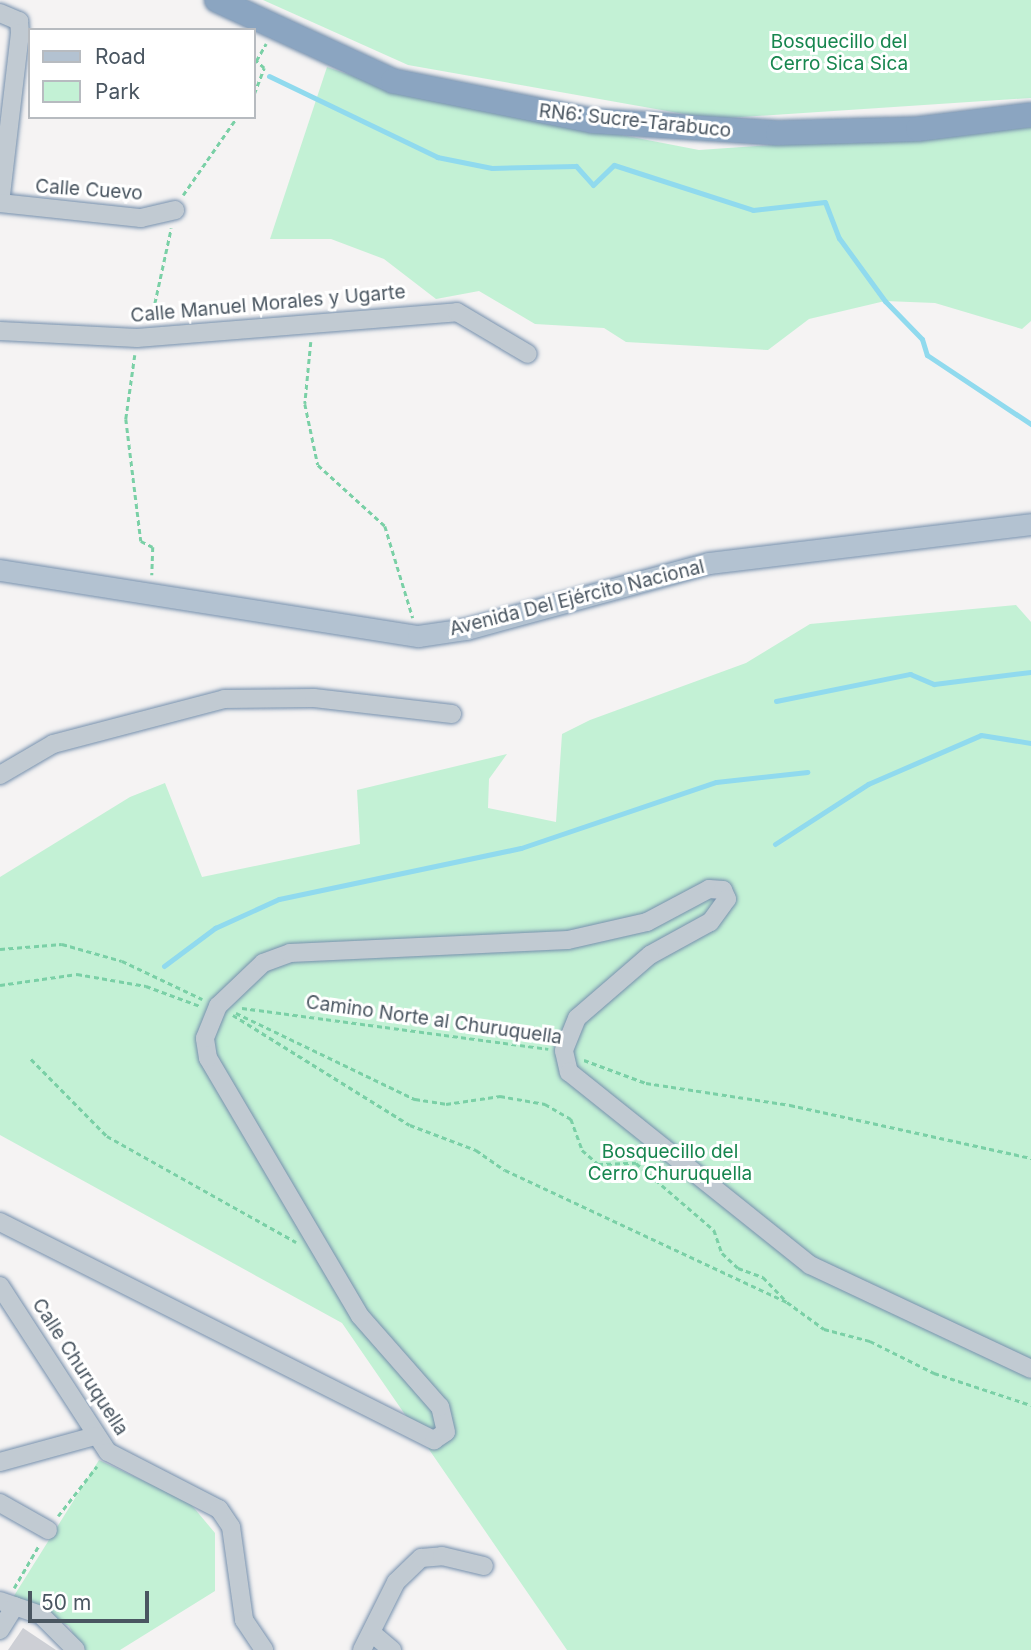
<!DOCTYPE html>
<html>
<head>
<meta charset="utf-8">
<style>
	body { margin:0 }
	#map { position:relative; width:1031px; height:1650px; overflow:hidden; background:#f5f3f3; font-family:Inter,sans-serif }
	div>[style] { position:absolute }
	.green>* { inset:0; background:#c3f1d5 }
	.stream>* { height:5px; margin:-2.5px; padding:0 2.5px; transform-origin:2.5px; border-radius:2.5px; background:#90daee }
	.building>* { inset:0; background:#cdcfd5 }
	.path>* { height:2.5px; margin-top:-1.25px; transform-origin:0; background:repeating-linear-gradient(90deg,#7ad0a6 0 5px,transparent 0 8.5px) }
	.roads { filter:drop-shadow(0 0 2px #7690ad) drop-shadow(0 0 2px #7690ad) }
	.minor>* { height:18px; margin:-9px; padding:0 9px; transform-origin:9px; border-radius:9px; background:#c1cad2 }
	.major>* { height:21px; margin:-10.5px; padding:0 10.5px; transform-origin:10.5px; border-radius:10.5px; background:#b3c2d1 }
	.highway>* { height:24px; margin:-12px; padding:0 12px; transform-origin:12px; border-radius:12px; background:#8ba5c1 }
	span { translate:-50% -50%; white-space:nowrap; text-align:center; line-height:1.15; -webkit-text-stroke:6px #fff; paint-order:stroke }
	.park-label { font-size:19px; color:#17864f }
	.street-label { font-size:19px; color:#4a5661 }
	.legend { position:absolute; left:28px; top:28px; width:228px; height:91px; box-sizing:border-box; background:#fff; border:2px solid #b7bbc0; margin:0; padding:9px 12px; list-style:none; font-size:21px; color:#4a5661 }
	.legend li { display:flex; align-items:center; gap:14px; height:35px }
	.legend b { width:35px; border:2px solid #b7bbc0 }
	.scale { position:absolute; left:28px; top:1591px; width:121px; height:32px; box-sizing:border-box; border:4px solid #4a5661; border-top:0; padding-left:9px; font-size:21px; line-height:24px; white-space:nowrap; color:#4a5661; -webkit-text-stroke:5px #fff; paint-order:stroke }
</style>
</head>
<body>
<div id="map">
	<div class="green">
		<div style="clip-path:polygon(263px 0,1031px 0,1031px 98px,712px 119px,408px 65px)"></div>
		<div style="clip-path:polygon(327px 67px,404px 93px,699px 150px,1031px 127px,1031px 321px,1022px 329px,935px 303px,885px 301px,809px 319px,768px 350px,626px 342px,604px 328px,535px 324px,479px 291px,436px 299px,384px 259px,331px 239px,270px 239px)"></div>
		<div style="clip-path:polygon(1016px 605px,1031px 622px,1031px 1650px,567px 1650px,342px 1323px,0 1135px,0 877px,130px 797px,165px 783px,202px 877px,360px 844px,357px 790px,507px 754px,489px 779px,488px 808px,556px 822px,562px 734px,590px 720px,746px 663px,810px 624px)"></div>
		<div style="clip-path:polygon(99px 1460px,189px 1502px,215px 1533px,215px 1591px,120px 1650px,81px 1650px,69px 1626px,12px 1599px)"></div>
	</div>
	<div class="stream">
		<div style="left:269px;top:76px;width:187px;rotate:25.7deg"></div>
		<div style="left:437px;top:157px;width:56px;rotate:11.3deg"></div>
		<div style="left:492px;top:168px;width:84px;rotate:-1.4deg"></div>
		<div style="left:576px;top:166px;width:25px;rotate:48deg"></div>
		<div style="left:593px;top:185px;width:29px;rotate:-44deg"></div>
		<div style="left:614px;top:165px;width:146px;rotate:17.9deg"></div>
		<div style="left:753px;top:210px;width:72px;rotate:-6.3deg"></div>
		<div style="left:825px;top:202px;width:39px;rotate:69deg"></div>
		<div style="left:839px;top:238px;width:78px;rotate:53.9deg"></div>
		<div style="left:885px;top:301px;width:53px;rotate:45.8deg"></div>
		<div style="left:922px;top:339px;width:17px;rotate:73deg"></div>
		<div style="left:927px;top:355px;width:125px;rotate:33.6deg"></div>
		<div style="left:776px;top:701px;width:137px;rotate:-11.4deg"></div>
		<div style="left:910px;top:674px;width:26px;rotate:23deg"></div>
		<div style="left:934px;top:684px;width:98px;rotate:-7.1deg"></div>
		<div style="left:775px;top:844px;width:111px;rotate:-32.8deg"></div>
		<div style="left:868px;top:784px;width:123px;rotate:-23.4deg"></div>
		<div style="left:981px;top:735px;width:51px;rotate:9.1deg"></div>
		<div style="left:164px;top:966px;width:64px;rotate:-36.7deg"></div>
		<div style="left:215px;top:928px;width:70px;rotate:-24.4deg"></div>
		<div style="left:279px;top:899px;width:247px;rotate:-11.9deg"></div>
		<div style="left:521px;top:848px;width:206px;rotate:-18.7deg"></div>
		<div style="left:716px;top:782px;width:92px;rotate:-6.3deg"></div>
	</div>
	<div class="building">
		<div style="clip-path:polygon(23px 1628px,56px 1650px,8px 1650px)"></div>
	</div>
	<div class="path">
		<div style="left:254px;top:94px;width:28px;rotate:-69deg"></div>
		<div style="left:264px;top:68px;width:11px;rotate:-139deg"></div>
		<div style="left:256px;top:61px;width:20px;rotate:-60deg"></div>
		<div style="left:183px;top:195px;width:95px;rotate:-55.3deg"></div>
		<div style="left:151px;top:320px;width:94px;rotate:-77.7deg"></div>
		<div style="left:311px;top:342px;width:62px;rotate:95.5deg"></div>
		<div style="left:305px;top:404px;width:62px;rotate:78deg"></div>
		<div style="left:318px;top:465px;width:91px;rotate:42.3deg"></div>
		<div style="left:385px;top:526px;width:96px;rotate:73.1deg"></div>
		<div style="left:135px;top:355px;width:65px;rotate:98deg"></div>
		<div style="left:126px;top:419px;width:123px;rotate:83deg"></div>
		<div style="left:141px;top:541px;width:13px;rotate:27deg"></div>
		<div style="left:153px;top:547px;width:28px;rotate:92deg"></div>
		<div style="left:0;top:949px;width:62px;rotate:-4.6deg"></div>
		<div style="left:62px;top:944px;width:62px;rotate:15.8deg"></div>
		<div style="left:122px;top:961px;width:89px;rotate:25.4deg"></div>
		<div style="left:0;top:985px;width:78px;rotate:-8.1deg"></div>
		<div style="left:77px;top:974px;width:70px;rotate:9.9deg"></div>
		<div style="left:146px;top:986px;width:58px;rotate:20.3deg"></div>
		<div style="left:242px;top:1008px;width:309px;rotate:7.6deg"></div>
		<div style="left:236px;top:1013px;width:199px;rotate:25.7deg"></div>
		<div style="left:415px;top:1099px;width:31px;rotate:9deg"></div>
		<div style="left:446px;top:1104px;width:55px;rotate:-8.4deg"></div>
		<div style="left:500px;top:1096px;width:46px;rotate:10.1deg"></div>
		<div style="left:545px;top:1104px;width:30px;rotate:30deg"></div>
		<div style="left:571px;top:1119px;width:33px;rotate:70deg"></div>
		<div style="left:582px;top:1150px;width:21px;rotate:41deg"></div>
		<div style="left:598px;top:1164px;width:38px;rotate:-2deg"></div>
		<div style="left:636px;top:1163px;width:103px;rotate:40.7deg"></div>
		<div style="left:714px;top:1230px;width:24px;rotate:71deg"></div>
		<div style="left:722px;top:1253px;width:22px;rotate:43deg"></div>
		<div style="left:738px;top:1268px;width:27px;rotate:20deg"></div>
		<div style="left:763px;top:1277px;width:32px;rotate:46deg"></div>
		<div style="left:233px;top:1015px;width:208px;rotate:31.9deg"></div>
		<div style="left:410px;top:1125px;width:71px;rotate:20.7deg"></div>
		<div style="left:476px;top:1150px;width:35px;rotate:35deg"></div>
		<div style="left:505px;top:1170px;width:311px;rotate:25.1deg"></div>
		<div style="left:787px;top:1302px;width:46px;rotate:36.1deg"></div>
		<div style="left:824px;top:1329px;width:48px;rotate:14.6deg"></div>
		<div style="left:870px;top:1341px;width:72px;rotate:26.6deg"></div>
		<div style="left:934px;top:1373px;width:102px;rotate:18.3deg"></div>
		<div style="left:31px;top:1059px;width:108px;rotate:45.4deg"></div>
		<div style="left:107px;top:1136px;width:217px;rotate:29.3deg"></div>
		<div style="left:584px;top:1060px;width:66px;rotate:20.4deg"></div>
		<div style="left:646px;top:1083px;width:146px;rotate:8.7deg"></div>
		<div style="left:790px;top:1105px;width:247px;rotate:12.4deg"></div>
		<div style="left:58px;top:1516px;width:63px;rotate:-52deg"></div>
		<div style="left:14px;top:1588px;width:50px;rotate:-59.8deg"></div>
	</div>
	<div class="roads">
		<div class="minor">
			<div style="left:0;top:13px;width:21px;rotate:23deg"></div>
			<div style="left:19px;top:21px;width:12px;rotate:85deg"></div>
			<div style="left:20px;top:33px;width:171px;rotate:96.7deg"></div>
			<div style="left:0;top:203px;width:142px;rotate:6.1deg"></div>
			<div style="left:141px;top:218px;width:35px;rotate:-13deg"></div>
			<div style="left:0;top:331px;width:137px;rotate:2.9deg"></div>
			<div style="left:137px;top:338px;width:321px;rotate:-4.6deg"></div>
			<div style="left:457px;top:312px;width:82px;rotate:30.6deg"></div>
			<div style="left:0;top:775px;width:61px;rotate:-30.3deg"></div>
			<div style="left:53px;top:744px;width:177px;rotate:-14.7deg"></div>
			<div style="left:224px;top:699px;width:90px;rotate:-0.6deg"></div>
			<div style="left:314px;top:698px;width:139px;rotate:6.6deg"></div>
			<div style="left:0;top:1222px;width:486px;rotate:26.7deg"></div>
			<div style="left:434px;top:1440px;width:14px;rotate:-34deg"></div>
			<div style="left:446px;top:1432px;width:26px;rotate:-103deg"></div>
			<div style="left:440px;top:1407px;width:121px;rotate:-131.3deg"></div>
			<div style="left:360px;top:1316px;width:299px;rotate:-120.5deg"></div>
			<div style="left:208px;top:1058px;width:20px;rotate:-99deg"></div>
			<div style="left:205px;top:1038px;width:35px;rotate:-68deg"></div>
			<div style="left:218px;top:1006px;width:62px;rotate:-43.7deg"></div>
			<div style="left:263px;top:963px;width:29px;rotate:-20deg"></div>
			<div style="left:290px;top:953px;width:278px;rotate:-2.7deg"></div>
			<div style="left:568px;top:940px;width:81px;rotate:-12.8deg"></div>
			<div style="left:647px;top:922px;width:70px;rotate:-28deg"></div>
			<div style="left:709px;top:889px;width:14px;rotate:4deg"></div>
			<div style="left:723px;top:890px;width:10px;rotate:66deg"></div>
			<div style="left:727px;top:899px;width:29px;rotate:126deg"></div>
			<div style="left:710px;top:922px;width:68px;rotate:151.2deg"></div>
			<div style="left:650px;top:955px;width:96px;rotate:139.2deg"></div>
			<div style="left:577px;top:1018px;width:35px;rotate:112deg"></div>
			<div style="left:564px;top:1051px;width:22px;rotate:77deg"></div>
			<div style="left:569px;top:1072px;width:309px;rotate:38.7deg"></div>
			<div style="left:810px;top:1265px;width:244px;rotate:25.2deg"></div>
			<div style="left:0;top:1286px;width:198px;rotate:57deg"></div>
			<div style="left:108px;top:1452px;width:125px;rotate:27.2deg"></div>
			<div style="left:219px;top:1509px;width:22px;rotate:56deg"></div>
			<div style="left:231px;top:1527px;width:94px;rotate:82deg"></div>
			<div style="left:244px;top:1620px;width:36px;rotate:56deg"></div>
			<div style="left:0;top:1462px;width:98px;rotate:-15.3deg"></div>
			<div style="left:0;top:1503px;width:55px;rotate:29.4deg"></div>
			<div style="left:0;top:1601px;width:43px;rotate:18.9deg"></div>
			<div style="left:41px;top:1615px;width:49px;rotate:45deg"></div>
			<div style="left:0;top:1630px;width:28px;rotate:-58deg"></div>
			<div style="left:373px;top:1634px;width:25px;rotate:40deg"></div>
			<div style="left:362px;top:1650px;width:76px;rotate:-63.4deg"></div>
			<div style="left:396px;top:1582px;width:35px;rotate:-44deg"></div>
			<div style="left:421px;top:1558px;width:21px;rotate:-5deg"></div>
			<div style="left:442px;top:1556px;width:43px;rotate:13.4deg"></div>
		</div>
		<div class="major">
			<div style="left:0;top:570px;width:423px;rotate:9deg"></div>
			<div style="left:418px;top:636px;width:49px;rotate:-8.3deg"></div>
			<div style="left:466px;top:629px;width:252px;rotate:-15.2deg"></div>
			<div style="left:709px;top:563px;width:324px;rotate:-6.9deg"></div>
		</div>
		<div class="highway">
			<div style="left:217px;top:0;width:194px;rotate:24.7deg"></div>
			<div style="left:393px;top:81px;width:204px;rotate:11.3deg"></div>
			<div style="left:593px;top:121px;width:185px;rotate:3.7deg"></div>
			<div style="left:778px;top:133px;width:140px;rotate:-1.6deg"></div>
			<div style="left:918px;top:129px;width:114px;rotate:-7.1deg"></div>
		</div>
	</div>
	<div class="park-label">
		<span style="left:839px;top:53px">Bosquecillo del<br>Cerro Sica Sica</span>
		<span style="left:670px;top:1163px">Bosquecillo del<br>Cerro Churuquella</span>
	</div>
	<div class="street-label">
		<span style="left:635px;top:121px;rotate:6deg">RN6: Sucre-Tarabuco</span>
		<span style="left:89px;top:190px;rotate:4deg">Calle Cuevo</span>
		<span style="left:268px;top:304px;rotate:-5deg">Calle Manuel Morales y Ugarte</span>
		<span style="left:577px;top:598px;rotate:-14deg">Avenida Del Ejército Nacional</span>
		<span style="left:434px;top:1020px;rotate:8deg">Camino Norte al Churuquella</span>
		<span style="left:80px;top:1367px;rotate:57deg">Calle Churuquella</span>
	</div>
	<ul class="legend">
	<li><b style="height:9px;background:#b3c2d1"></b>Road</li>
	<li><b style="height:19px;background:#c3f1d5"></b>Park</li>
	</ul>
	<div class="scale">50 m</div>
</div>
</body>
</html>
